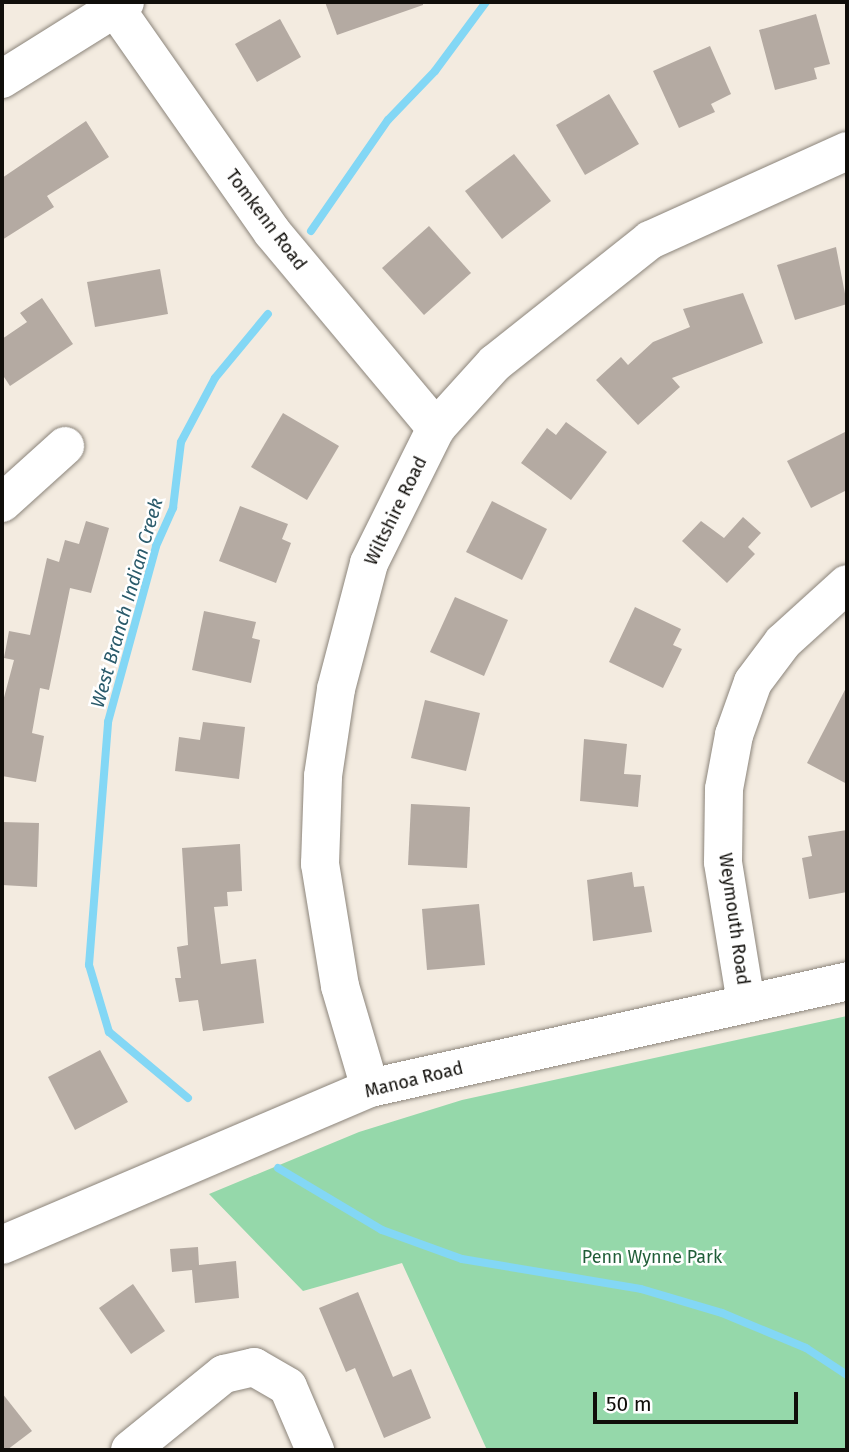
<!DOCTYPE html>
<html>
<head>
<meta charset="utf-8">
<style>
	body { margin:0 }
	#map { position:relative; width:849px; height:1452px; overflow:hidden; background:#f3ebe0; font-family:"Fira Sans",sans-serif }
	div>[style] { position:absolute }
	.green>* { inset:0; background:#95d8aa }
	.stream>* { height:8px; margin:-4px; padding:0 4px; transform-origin:4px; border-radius:4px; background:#83d7f5 }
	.building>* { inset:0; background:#b4aaa2 }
	.roads { filter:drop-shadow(0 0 2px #8c857b) drop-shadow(0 0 2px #8c857b) }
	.minor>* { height:38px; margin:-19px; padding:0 19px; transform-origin:19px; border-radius:19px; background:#fff }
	span { translate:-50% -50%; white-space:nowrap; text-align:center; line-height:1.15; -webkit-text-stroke:5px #fff; paint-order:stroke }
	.street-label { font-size:18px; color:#100e0a }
	.park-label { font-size:18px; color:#205d38 }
	.water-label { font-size:19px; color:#2b5b6b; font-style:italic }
	.frame { position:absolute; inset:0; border:4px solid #100e0a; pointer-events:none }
	.scale { position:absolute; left:593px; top:1392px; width:205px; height:32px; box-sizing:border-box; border:4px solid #100e0a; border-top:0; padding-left:9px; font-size:21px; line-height:24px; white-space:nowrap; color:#100e0a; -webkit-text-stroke:5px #fff; paint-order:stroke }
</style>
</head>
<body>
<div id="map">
	<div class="green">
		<div style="clip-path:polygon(847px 1016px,847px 1450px,487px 1450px,402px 1263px,303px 1291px,209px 1194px,359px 1132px,462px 1100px)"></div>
	</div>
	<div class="stream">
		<div style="left:311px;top:231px;width:135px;rotate:-55.3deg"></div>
		<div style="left:388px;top:120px;width:68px;rotate:-46.2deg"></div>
		<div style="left:435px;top:71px;width:86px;rotate:-53.5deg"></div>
		<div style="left:188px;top:1098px;width:103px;rotate:-140.1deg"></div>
		<div style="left:109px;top:1032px;width:70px;rotate:-106.6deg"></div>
		<div style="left:89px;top:965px;width:244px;rotate:-85.5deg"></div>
		<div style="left:108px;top:722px;width:182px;rotate:-74.7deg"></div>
		<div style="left:156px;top:546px;width:42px;rotate:-65.9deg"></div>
		<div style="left:173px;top:508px;width:66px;rotate:-83.1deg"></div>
		<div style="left:181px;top:442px;width:72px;rotate:-62deg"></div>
		<div style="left:215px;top:378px;width:83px;rotate:-50.4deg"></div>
		<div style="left:278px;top:1168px;width:121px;rotate:30.8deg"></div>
		<div style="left:382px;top:1230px;width:85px;rotate:19.9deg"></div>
		<div style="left:462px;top:1259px;width:181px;rotate:9.5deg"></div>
		<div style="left:641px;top:1289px;width:84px;rotate:16.5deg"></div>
		<div style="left:722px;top:1313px;width:91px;rotate:22.6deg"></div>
		<div style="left:806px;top:1348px;width:49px;rotate:33.4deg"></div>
	</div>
	<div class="building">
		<div style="clip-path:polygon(325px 2px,423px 2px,423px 5px,337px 35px)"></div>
		<div style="clip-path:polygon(816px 14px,830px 64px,814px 68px,817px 79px,775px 90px,759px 30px)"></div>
		<div style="clip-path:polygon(280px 19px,301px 57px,257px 82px,235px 44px)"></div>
		<div style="clip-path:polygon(710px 46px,731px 94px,711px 104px,715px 112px,679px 128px,653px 71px)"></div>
		<div style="clip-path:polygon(609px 94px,639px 144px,585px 175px,556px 125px)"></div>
		<div style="clip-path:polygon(86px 121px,109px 157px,47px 196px,54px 207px,2px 240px,2px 178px)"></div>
		<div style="clip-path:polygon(514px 154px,551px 201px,502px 239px,465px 191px)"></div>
		<div style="clip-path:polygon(429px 226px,471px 273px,424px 315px,382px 268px)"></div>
		<div style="clip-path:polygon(836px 247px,847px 304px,795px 320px,777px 265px)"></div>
		<div style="clip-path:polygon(160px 269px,168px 314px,95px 327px,87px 282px)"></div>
		<div style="clip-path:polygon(743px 293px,763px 343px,672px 378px,680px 387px,638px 425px,596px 380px,621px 357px,628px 365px,653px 342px,690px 327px,683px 309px)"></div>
		<div style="clip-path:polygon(42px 298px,73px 344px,10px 386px,2px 374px,2px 339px,27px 322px,20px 313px)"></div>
		<div style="clip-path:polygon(283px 413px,339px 446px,307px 500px,251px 467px)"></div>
		<div style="clip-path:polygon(566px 422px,607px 452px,571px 500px,521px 463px,547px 428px,556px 435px)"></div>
		<div style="clip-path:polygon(847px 431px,847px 490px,811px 508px,787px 461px)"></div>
		<div style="clip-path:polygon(492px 501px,547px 529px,522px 580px,466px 552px)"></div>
		<div style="clip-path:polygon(240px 506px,288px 524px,282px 539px,291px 543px,276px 583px,219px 561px)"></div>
		<div style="clip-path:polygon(743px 517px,761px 533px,748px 547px,755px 554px,727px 583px,682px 541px,701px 521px,724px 538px)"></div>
		<div style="clip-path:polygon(86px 521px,109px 528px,91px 593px,70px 588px,49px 690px,40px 688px,32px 733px,44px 736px,36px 782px,2px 776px,2px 705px,14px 660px,4px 658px,9px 631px,30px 635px,47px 558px,59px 562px,65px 540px,79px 544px)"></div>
		<div style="clip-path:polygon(455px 597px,508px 620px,484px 676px,430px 652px)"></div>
		<div style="clip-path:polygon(635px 607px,681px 629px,673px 645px,682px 649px,663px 688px,609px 662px)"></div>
		<div style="clip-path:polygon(204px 611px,256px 622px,252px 638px,260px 640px,251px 683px,192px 670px)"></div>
		<div style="clip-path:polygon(847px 686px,847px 784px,807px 763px)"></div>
		<div style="clip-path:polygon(425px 700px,480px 713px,466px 771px,411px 758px)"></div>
		<div style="clip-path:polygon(203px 722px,245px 727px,239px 779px,175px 771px,179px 737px,200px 740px)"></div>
		<div style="clip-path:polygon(584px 739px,627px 744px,624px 774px,641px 775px,638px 807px,580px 801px)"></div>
		<div style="clip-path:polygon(411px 804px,470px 807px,467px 868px,408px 865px)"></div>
		<div style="clip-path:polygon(2px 822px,39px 823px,37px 887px,2px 885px)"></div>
		<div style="clip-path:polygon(847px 830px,847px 892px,809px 899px,802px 858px,812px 856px,808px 836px)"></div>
		<div style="clip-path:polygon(240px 844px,242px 891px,227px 892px,228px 906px,214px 907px,221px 964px,256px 959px,264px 1023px,203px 1031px,198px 1000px,179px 1002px,175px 978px,181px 978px,177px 947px,188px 945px,182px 848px)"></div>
		<div style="clip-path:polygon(632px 872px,634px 887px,644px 886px,652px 932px,593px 941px,587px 880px)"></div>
		<div style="clip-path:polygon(479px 904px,485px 965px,427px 970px,422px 909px)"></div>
		<div style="clip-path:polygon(100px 1050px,128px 1102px,75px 1130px,48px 1077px)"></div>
		<div style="clip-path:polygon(198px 1247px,199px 1265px,236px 1261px,239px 1298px,195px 1303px,192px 1270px,172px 1272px,170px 1249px)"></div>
		<div style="clip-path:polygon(133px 1284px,165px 1331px,131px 1354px,99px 1308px)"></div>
		<div style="clip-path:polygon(358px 1292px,393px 1377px,411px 1369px,431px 1418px,384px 1438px,355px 1368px,346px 1372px,319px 1308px)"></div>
		<div style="clip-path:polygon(2px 1393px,32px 1431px,7px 1450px,2px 1450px)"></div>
	</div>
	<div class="roads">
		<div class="minor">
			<div style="left:111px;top:2px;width:281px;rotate:55deg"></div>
			<div style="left:272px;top:232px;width:256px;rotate:50.1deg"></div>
			<div style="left:2px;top:79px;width:145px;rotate:-32deg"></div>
			<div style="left:2px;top:503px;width:85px;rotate:-42.1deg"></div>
			<div style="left:746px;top:1003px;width:143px;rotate:-99.3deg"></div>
			<div style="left:723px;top:862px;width:73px;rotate:-89.2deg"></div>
			<div style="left:724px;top:789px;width:55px;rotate:-79.5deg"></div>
			<div style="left:734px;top:735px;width:56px;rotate:-70.3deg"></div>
			<div style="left:753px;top:682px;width:50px;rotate:-53.1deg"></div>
			<div style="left:783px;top:642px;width:86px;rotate:-42.2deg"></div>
			<div style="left:370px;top:1088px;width:106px;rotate:-106.4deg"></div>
			<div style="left:340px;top:986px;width:124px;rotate:-99.3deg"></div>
			<div style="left:320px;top:864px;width:88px;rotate:-88deg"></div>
			<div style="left:323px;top:776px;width:88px;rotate:-81.5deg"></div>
			<div style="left:336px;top:689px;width:130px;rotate:-75.3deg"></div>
			<div style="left:369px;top:563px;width:151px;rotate:-63.6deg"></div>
			<div style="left:436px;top:428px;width:88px;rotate:-47.8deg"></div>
			<div style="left:495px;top:363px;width:198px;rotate:-38.4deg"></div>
			<div style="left:650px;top:240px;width:216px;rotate:-24.3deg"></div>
			<div style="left:2px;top:1245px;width:400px;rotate:-23.1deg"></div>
			<div style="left:370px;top:1088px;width:489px;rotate:-12.6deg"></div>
			<div style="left:130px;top:1450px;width:121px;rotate:-39deg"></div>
			<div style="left:224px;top:1374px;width:31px;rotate:-13deg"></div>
			<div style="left:254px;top:1367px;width:39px;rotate:30deg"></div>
			<div style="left:288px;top:1387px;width:69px;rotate:66.8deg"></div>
		</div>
	</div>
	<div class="street-label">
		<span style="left:266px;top:220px;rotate:53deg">Tomkenn Road</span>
		<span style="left:396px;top:511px;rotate:-64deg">Wiltshire Road</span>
		<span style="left:734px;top:919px;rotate:82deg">Weymouth Road</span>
		<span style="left:414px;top:1080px;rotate:-14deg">Manoa Road</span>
	</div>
	<div class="park-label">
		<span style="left:652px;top:1257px">Penn Wynne Park</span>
	</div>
	<div class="water-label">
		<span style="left:127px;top:603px;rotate:-74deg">West Branch Indian Creek</span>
	</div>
	<div class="frame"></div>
	<div class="scale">50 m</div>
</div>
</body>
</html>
